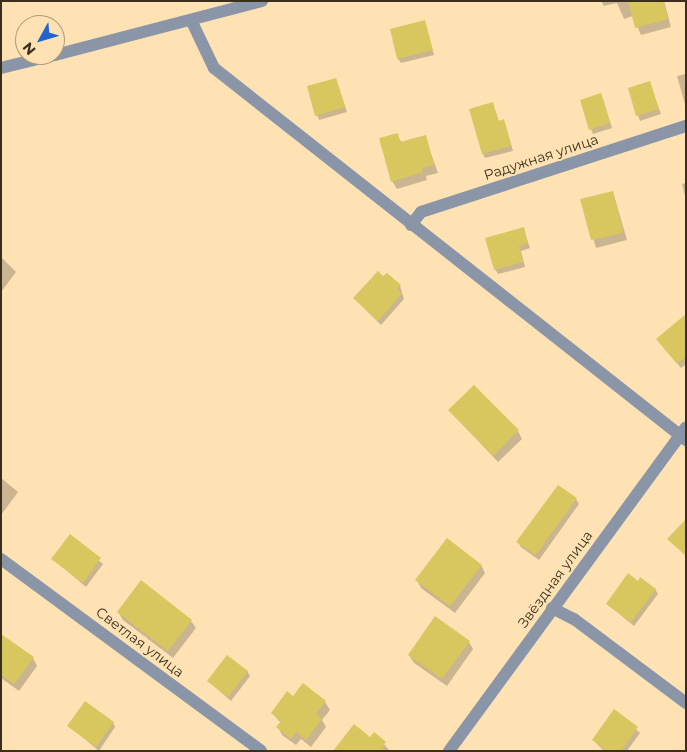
<!DOCTYPE html>
<html>
<head>
<meta charset="utf-8">
<style>
	body { margin:0 }
	#map { position:relative; width:687px; height:752px; overflow:hidden; background:#fee2b4; font-family:Montserrat,sans-serif }
	div>[style] { position:absolute }
	.shadow>* { inset:0; background:#0003 }
	.building>* { inset:0; background:#d8c75f }
	.minor>* { height:12px; margin:-6px; padding:0 6px; transform-origin:6px; border-radius:6px; background:#8a95a7 }
	span { translate:-50% -50%; white-space:nowrap; text-align:center; line-height:1.15; -webkit-text-stroke:4px #fee2b4; paint-order:stroke }
	.street-label { font-size:14px; color:#3a2f1d }
	.frame { position:absolute; inset:0; border:2px solid #3a2f1d; pointer-events:none }
	.north { position:absolute; left:15px; top:15px; width:50px; height:50px; box-sizing:border-box; background:#fee2b4; border:1px solid #b09a78; border-radius:50%; rotate:231deg; font-size:14px; font-weight:700; line-height:20px; text-align:center; color:#3a2f1d }
	.north::after { content:''; display:block; margin:auto; width:18px; height:22px; background:#2163cf; clip-path:polygon(50% 0,100% 100%,50% 72%,0 100%) }
</style>
</head>
<body>
<div id="map">
	<div class="shadow">
		<div style="clip-path:polygon(601px 1px,664px 1px,671px 27px,641px 35px,633px 16px,624px 19px,617px 3px,604px 6px)"></div>
		<div style="clip-path:polygon(424px 22px,434px 55px,401px 63px,398px 59px)"></div>
		<div style="clip-path:polygon(686px 74px,686px 108px,677px 76px)"></div>
		<div style="clip-path:polygon(336px 79px,347px 112px,319px 120px,317px 115px)"></div>
		<div style="clip-path:polygon(649px 83px,661px 114px,640px 121px,629px 89px)"></div>
		<div style="clip-path:polygon(603px 99px,612px 128px,593px 134px,591px 129px)"></div>
		<div style="clip-path:polygon(495px 109px,499px 122px,503px 121px,506px 126px,513px 151px,485px 158px,483px 154px)"></div>
		<div style="clip-path:polygon(397px 135px,402px 143px,425px 137px,438px 173px,426px 176px,427px 180px,397px 189px,392px 181px)"></div>
		<div style="clip-path:polygon(686px 183px,686px 200px,682px 184px)"></div>
		<div style="clip-path:polygon(613px 192px,627px 240px,596px 248px,582px 200px)"></div>
		<div style="clip-path:polygon(523px 229px,530px 248px,521px 251px,525px 267px,498px 274px,495px 269px)"></div>
		<div style="clip-path:polygon(1px 257px,16px 272px,1px 292px)"></div>
		<div style="clip-path:polygon(384px 278px,400px 286px,404px 299px,381px 325px,355px 299px)"></div>
		<div style="clip-path:polygon(686px 321px,686px 364px,681px 368px,661px 344px)"></div>
		<div style="clip-path:polygon(450px 411px,518px 431px,522px 439px,498px 462px)"></div>
		<div style="clip-path:polygon(1px 478px,18px 492px,1px 515px)"></div>
		<div style="clip-path:polygon(576px 499px,579px 504px,539px 560px,521px 547px,518px 542px)"></div>
		<div style="clip-path:polygon(70px 536px,103px 564px,86px 587px,53px 559px)"></div>
		<div style="clip-path:polygon(481px 565px,485px 573px,455px 613px,421px 588px,417px 580px)"></div>
		<div style="clip-path:polygon(638px 583px,655px 589px,658px 594px,634px 626px,607px 604px)"></div>
		<div style="clip-path:polygon(118px 612px,191px 621px,196px 628px,173px 658px,123px 620px)"></div>
		<div style="clip-path:polygon(1px 635px,33px 658px,37px 666px,19px 691px,1px 678px)"></div>
		<div style="clip-path:polygon(469px 642px,473px 649px,447px 686px,414px 663px,409px 655px)"></div>
		<div style="clip-path:polygon(247px 671px,250px 676px,231px 701px,208px 681px)"></div>
		<div style="clip-path:polygon(303px 685px,325px 702px,330px 710px,322px 720px,326px 727px,311px 747px,301px 739px,296px 745px,282px 735px,278px 727px,281px 723px,272px 713px,293px 698px)"></div>
		<div style="clip-path:polygon(614px 711px,640px 733px,627px 751px,604px 751px,593px 740px)"></div>
		<div style="clip-path:polygon(113px 722px,115px 727px,99px 751px,69px 726px)"></div>
		<div style="clip-path:polygon(374px 733px,390px 751px,341px 751px,370px 738px)"></div>
	</div>
	<div class="building">
		<div style="clip-path:polygon(628px 1px,663px 1px,668px 19px,635px 28px)"></div>
		<div style="clip-path:polygon(425px 20px,433px 50px,397px 59px,390px 29px)"></div>
		<div style="clip-path:polygon(336px 78px,345px 107px,315px 116px,307px 86px)"></div>
		<div style="clip-path:polygon(650px 81px,659px 109px,636px 116px,628px 88px)"></div>
		<div style="clip-path:polygon(601px 93px,610px 123px,589px 130px,580px 100px)"></div>
		<div style="clip-path:polygon(493px 102px,498px 121px,504px 119px,511px 146px,482px 154px,469px 109px)"></div>
		<div style="clip-path:polygon(398px 133px,400px 142px,426px 135px,434px 165px,422px 168px,423px 172px,391px 182px,379px 138px)"></div>
		<div style="clip-path:polygon(613px 191px,623px 233px,591px 240px,580px 199px)"></div>
		<div style="clip-path:polygon(524px 227px,528px 243px,519px 246px,523px 262px,494px 270px,485px 238px)"></div>
		<div style="clip-path:polygon(378px 271px,383px 276px,387px 273px,401px 285px,397px 289px,402px 293px,378px 321px,353px 298px)"></div>
		<div style="clip-path:polygon(686px 314px,686px 357px,677px 364px,656px 339px)"></div>
		<div style="clip-path:polygon(474px 385px,519px 430px,493px 456px,448px 410px)"></div>
		<div style="clip-path:polygon(558px 485px,577px 498px,536px 555px,516px 542px)"></div>
		<div style="clip-path:polygon(686px 519px,686px 556px,667px 539px)"></div>
		<div style="clip-path:polygon(70px 534px,101px 558px,83px 583px,51px 559px)"></div>
		<div style="clip-path:polygon(447px 538px,482px 565px,450px 606px,415px 580px)"></div>
		<div style="clip-path:polygon(628px 573px,638px 581px,640px 577px,656px 589px,631px 622px,606px 604px)"></div>
		<div style="clip-path:polygon(141px 580px,192px 620px,168px 651px,117px 612px)"></div>
		<div style="clip-path:polygon(435px 616px,470px 641px,442px 679px,408px 655px)"></div>
		<div style="clip-path:polygon(1px 634px,34px 657px,14px 684px,1px 675px)"></div>
		<div style="clip-path:polygon(227px 655px,248px 671px,228px 697px,207px 681px)"></div>
		<div style="clip-path:polygon(303px 683px,326px 701px,316px 714px,322px 719px,306px 740px,296px 732px,291px 739px,276px 727px,281px 721px,271px 713px,287px 691px,293px 696px)"></div>
		<div style="clip-path:polygon(85px 701px,114px 722px,96px 747px,67px 726px)"></div>
		<div style="clip-path:polygon(614px 709px,638px 727px,621px 751px,607px 751px,592px 740px)"></div>
		<div style="clip-path:polygon(354px 724px,370px 737px,374px 732px,386px 742px,382px 747px,387px 751px,333px 751px)"></div>
	</div>
	<div class="minor">
		<div style="left:191px;top:20px;width:53px;rotate:64.4deg"></div>
		<div style="left:214px;top:68px;width:601px;rotate:38.24deg"></div>
		<div style="left:55px;top:55px;width:214px;rotate:-14.6deg"></div>
		<div style="left:1px;top:68px;width:55px;rotate:-13.8deg"></div>
		<div style="left:411px;top:225px;width:16px;rotate:-52deg"></div>
		<div style="left:421px;top:212px;width:279px;rotate:-18deg"></div>
		<div style="left:1px;top:559px;width:323px;rotate:36.4deg"></div>
		<div style="left:552px;top:608px;width:25px;rotate:27deg"></div>
		<div style="left:574px;top:619px;width:140px;rotate:36.9deg"></div>
		<div style="left:449px;top:751px;width:401px;rotate:-53.8deg"></div>
	</div>
	<div class="street-label">
		<span style="left:541px;top:157px;rotate:-18deg">Радужная улица</span>
		<span style="left:555px;top:579px;rotate:-54deg">Звёздная улица</span>
		<span style="left:140px;top:642px;rotate:37deg">Светлая улица</span>
	</div>
	<div class="frame"></div>
	<div class="north">N</div>
</div>
</body>
</html>
